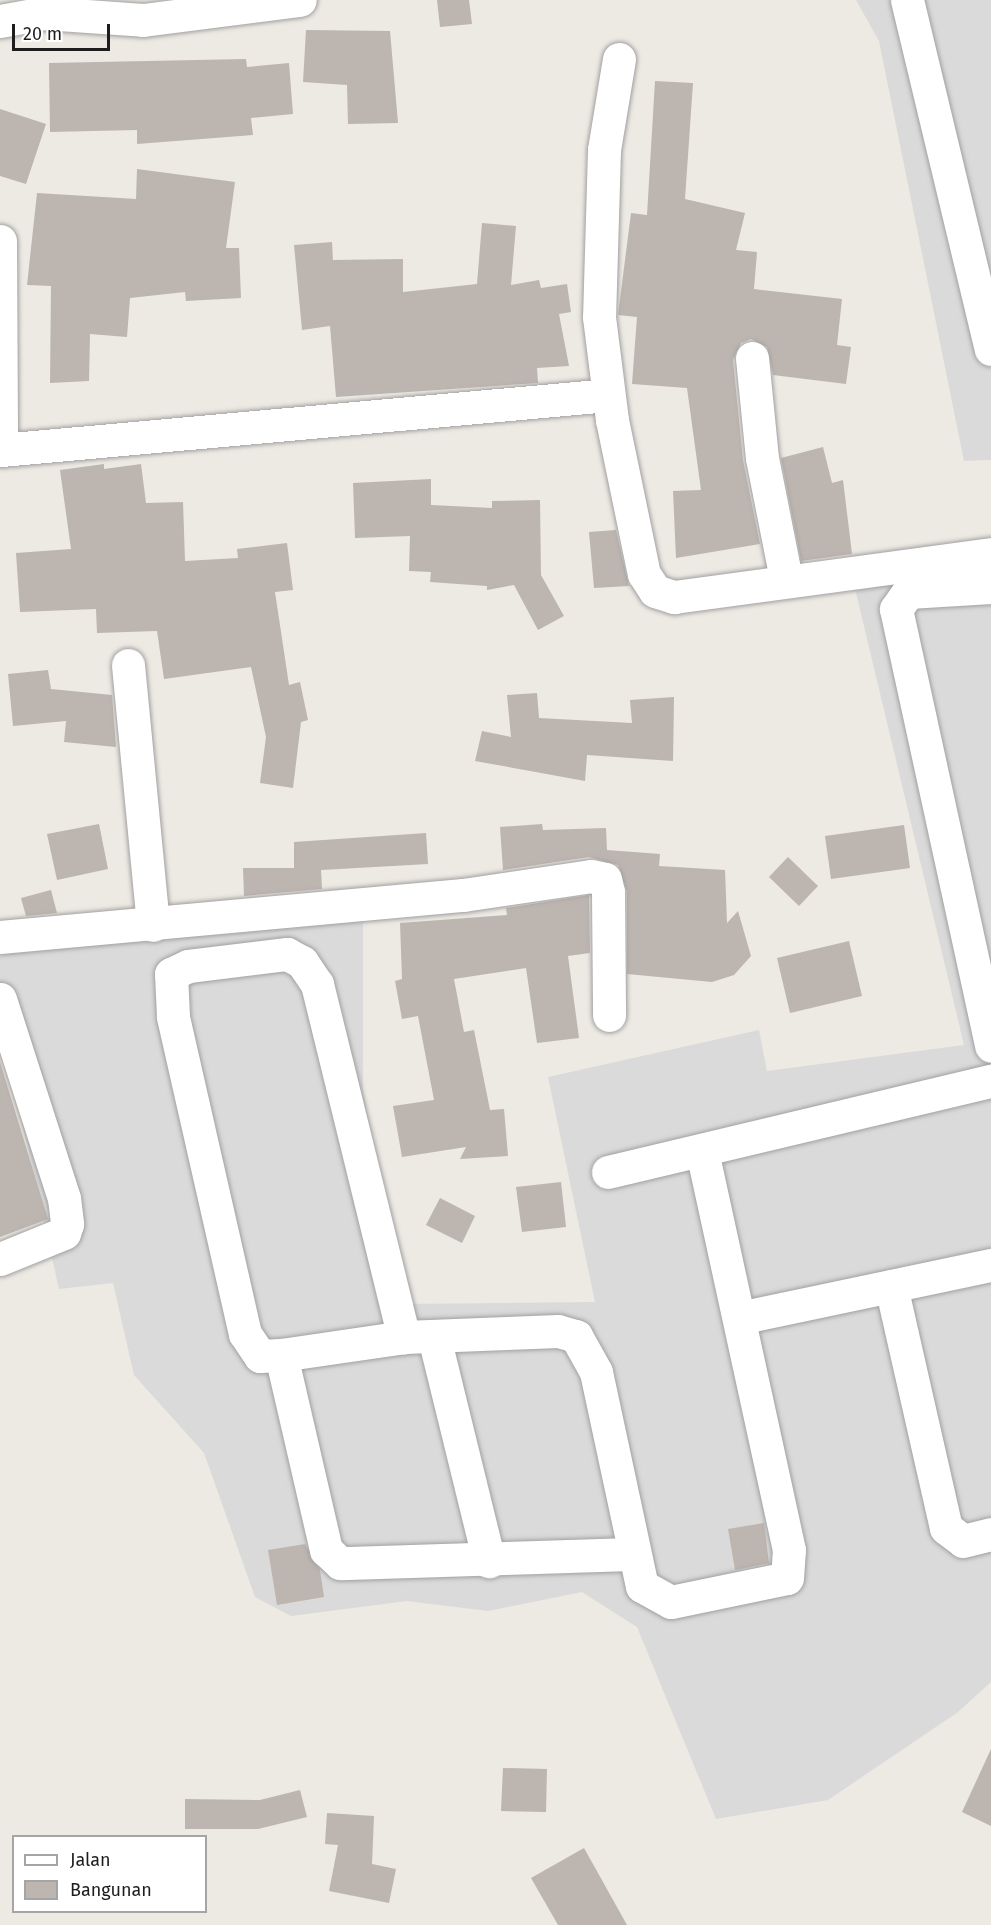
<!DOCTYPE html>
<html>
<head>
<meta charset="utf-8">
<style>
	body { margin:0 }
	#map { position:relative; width:991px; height:1925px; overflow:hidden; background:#ede9e3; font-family:"Fira Sans",sans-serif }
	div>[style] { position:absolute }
	.residential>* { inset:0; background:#dbdada }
	.building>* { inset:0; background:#bdb5b0 }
	.roads { filter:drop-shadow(0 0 2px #a1a1a1) drop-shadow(0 0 2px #a1a1a1) }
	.minor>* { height:33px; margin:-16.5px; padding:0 16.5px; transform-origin:16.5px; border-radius:16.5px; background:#fff }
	span { translate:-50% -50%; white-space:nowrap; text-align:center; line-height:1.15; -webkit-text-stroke:6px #fff; paint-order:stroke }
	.legend { position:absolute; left:12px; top:1835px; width:195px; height:78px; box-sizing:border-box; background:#fff; border:2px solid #a5a5a5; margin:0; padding:8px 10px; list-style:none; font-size:18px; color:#1d1d1d }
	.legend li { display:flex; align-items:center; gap:12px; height:30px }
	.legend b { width:30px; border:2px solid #a5a5a5 }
	.scale { position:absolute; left:12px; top:24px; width:98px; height:27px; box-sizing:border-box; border:3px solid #1d1d1d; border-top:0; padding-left:8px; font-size:18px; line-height:21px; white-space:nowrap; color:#1d1d1d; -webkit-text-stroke:4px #fff; paint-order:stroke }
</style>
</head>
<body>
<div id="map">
	<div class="residential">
		<div style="clip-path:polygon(856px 0,991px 0,991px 460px,964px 461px,879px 41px)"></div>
		<div style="clip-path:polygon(991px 565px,991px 1682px,958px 1712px,828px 1800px,716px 1819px,637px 1627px,582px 1592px,488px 1611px,407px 1601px,291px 1616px,255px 1597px,204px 1453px,134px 1375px,113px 1283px,59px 1289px,0 1023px,0 956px,28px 948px,363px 912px,363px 1090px,401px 1304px,595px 1302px,548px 1077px,759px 1030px,767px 1071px,964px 1045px,853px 580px)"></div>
	</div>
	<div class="building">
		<div style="clip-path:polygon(437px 0,469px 0,472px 24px,440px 27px)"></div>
		<div style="clip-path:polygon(306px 30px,390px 31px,398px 123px,348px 124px,347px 85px,303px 82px)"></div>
		<div style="clip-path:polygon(246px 59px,247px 67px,289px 63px,293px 114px,251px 118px,253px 135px,137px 144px,137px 130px,50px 132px,49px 63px)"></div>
		<div style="clip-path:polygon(655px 81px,693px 83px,685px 199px,745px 213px,736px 250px,757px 252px,754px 289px,842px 299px,837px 345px,851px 347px,846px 384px,773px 375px,767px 347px,751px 339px,741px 343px,733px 360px,743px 460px,760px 544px,676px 558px,673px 491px,701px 490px,687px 388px,632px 384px,637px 317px,618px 315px,631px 213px,647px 215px)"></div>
		<div style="clip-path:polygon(0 109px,46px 124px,26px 184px,0 176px)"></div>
		<div style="clip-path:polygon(137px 169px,235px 182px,226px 248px,239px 248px,241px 298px,186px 301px,185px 292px,130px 298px,127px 337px,90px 334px,89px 381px,50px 383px,51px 286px,27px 285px,37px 193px,136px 199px)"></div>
		<div style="clip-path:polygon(482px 223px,516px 226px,511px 285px,539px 280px,541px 288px,567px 284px,571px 312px,559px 314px,569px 366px,537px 368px,538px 383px,336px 397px,330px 326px,302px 330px,294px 245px,332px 242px,333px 260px,403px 259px,403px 292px,477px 284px)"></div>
		<div style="clip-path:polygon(823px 447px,832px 483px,843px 480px,852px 554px,801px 561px,781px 458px)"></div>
		<div style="clip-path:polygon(104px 464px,104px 469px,141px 464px,146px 503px,183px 502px,185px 561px,238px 558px,237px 549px,287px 543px,293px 590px,275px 592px,289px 685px,300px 682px,308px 720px,301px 722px,293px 788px,260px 783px,266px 737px,251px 667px,164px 679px,157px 631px,97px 633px,96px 609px,20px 612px,16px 553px,71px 549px,60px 470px)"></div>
		<div style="clip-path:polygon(431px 479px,431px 505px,492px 508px,492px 501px,540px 500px,541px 575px,564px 616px,538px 630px,514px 585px,487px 590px,487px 586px,430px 582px,431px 572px,409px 571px,410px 536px,355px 538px,353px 483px)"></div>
		<div style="clip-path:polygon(616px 530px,629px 586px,594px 588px,589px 532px)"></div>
		<div style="clip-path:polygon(48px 670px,51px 689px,112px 695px,116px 747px,64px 742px,66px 721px,13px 726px,8px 674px)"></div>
		<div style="clip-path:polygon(537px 693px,539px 718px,632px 723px,630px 700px,674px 697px,673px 761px,587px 755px,585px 781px,475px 761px,482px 731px,511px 737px,507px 695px)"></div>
		<div style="clip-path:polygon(99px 824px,108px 869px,57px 880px,47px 834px)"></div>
		<div style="clip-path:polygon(542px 824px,543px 830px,606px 828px,607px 850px,660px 854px,659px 866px,725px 870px,727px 923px,738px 911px,751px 956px,734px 975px,712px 982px,627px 974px,627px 892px,618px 865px,589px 857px,503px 870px,500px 827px)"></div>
		<div style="clip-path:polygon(904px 825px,910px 868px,831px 879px,825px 836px)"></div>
		<div style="clip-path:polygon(426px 833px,428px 864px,321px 870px,322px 889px,244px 896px,243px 868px,294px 868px,294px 842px)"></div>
		<div style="clip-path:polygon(788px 857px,818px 886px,799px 906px,769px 877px)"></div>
		<div style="clip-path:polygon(51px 890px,57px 913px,26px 916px,21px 898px)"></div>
		<div style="clip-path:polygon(589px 895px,590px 953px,568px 956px,579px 1038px,537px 1043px,526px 968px,454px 979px,464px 1032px,474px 1030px,490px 1110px,504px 1109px,508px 1156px,460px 1159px,466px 1147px,402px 1157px,393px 1106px,434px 1100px,418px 1016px,402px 1019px,395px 981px,402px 979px,400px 923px,507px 915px,506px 908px)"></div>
		<div style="clip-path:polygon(849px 941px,862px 996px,790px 1013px,777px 958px)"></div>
		<div style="clip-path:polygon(0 1062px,48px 1219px,0 1237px)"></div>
		<div style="clip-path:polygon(561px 1182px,566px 1227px,522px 1232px,516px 1187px)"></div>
		<div style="clip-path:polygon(440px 1198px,475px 1216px,462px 1243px,426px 1225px)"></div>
		<div style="clip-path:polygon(764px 1523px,769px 1563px,735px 1570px,728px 1529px)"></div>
		<div style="clip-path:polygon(305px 1544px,320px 1570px,324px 1597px,277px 1605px,268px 1550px)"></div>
		<div style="clip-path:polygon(991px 1749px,991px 1826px,962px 1812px)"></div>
		<div style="clip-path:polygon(503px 1768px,547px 1769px,546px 1812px,501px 1811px)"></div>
		<div style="clip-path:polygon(300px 1790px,307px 1817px,258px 1829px,185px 1829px,185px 1799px,260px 1800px)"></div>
		<div style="clip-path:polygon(327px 1813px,374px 1816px,372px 1864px,396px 1869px,389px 1903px,329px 1891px,338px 1845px,325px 1844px)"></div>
		<div style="clip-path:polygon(584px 1848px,627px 1925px,558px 1925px,531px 1878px)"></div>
	</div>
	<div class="roads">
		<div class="minor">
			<div style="left:907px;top:0;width:359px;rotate:76.5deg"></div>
			<div style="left:0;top:21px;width:45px;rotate:-10.3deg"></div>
			<div style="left:44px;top:13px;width:99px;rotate:4deg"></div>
			<div style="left:143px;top:20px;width:158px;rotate:-7.3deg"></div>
			<div style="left:619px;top:59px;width:92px;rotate:99.4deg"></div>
			<div style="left:604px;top:150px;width:167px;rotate:91.7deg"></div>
			<div style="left:599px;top:317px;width:104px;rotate:82.8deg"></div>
			<div style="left:612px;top:420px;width:157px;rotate:78.3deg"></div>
			<div style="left:644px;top:574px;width:20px;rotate:57deg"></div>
			<div style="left:655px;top:591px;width:20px;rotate:18deg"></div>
			<div style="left:674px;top:597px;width:320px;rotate:-7.7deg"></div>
			<div style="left:0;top:241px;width:209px;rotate:89.7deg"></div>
			<div style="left:1px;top:450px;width:610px;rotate:-5.17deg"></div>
			<div style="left:752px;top:358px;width:100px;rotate:84.3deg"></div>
			<div style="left:762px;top:458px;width:123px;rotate:78.8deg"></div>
			<div style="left:991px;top:587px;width:83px;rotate:176.6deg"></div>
			<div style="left:908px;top:592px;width:21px;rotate:125deg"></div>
			<div style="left:896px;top:609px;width:447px;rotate:77.7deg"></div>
			<div style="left:128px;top:665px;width:261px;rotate:84.5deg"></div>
			<div style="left:0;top:937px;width:465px;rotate:-5.2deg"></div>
			<div style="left:463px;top:895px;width:129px;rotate:-8.4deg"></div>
			<div style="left:591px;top:876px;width:14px;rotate:12deg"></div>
			<div style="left:605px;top:879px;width:13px;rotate:77deg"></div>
			<div style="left:608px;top:892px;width:123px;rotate:89.5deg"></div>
			<div style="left:0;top:999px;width:209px;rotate:72.2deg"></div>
			<div style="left:64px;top:1198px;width:26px;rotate:83deg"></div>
			<div style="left:67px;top:1224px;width:9px;rotate:108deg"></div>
			<div style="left:64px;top:1233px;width:69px;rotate:157.9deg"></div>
			<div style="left:608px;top:1172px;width:394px;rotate:-13.4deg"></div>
			<div style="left:891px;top:1286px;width:248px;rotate:77.2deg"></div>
			<div style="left:946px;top:1528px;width:21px;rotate:37deg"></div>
			<div style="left:963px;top:1541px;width:29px;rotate:-14deg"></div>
			<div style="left:739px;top:1318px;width:258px;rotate:-11.9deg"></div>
			<div style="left:434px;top:1337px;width:231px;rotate:76.2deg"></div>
			<div style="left:281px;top:1355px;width:21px;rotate:177deg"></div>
			<div style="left:260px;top:1356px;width:27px;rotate:-124deg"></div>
			<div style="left:245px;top:1334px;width:326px;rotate:-102.8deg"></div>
			<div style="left:173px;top:1016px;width:42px;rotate:-92.7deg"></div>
			<div style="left:171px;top:974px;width:19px;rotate:-25deg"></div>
			<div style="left:188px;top:966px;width:100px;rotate:-6.9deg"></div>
			<div style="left:287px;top:954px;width:17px;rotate:28deg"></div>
			<div style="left:302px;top:962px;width:27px;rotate:56deg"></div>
			<div style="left:317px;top:984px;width:364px;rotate:76.2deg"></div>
			<div style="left:631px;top:1554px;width:291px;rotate:178.2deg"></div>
			<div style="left:340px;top:1563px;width:19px;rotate:-137deg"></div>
			<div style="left:326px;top:1550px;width:200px;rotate:-103deg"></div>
			<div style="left:281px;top:1355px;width:124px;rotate:-8.3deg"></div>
			<div style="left:404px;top:1337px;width:154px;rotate:-2.2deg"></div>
			<div style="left:558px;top:1331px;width:19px;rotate:16deg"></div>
			<div style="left:576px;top:1336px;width:41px;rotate:60.9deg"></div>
			<div style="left:596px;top:1372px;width:219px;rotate:77.9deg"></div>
			<div style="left:642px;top:1586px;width:33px;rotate:29deg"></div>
			<div style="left:671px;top:1602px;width:118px;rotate:-11.7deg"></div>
			<div style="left:787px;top:1578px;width:28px;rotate:-86deg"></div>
			<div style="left:789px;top:1550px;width:408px;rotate:-102.3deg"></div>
		</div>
	</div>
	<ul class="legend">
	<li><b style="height:8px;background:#fff"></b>Jalan</li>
	<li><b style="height:16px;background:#bdb5b0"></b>Bangunan</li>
	</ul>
	<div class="scale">20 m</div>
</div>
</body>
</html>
